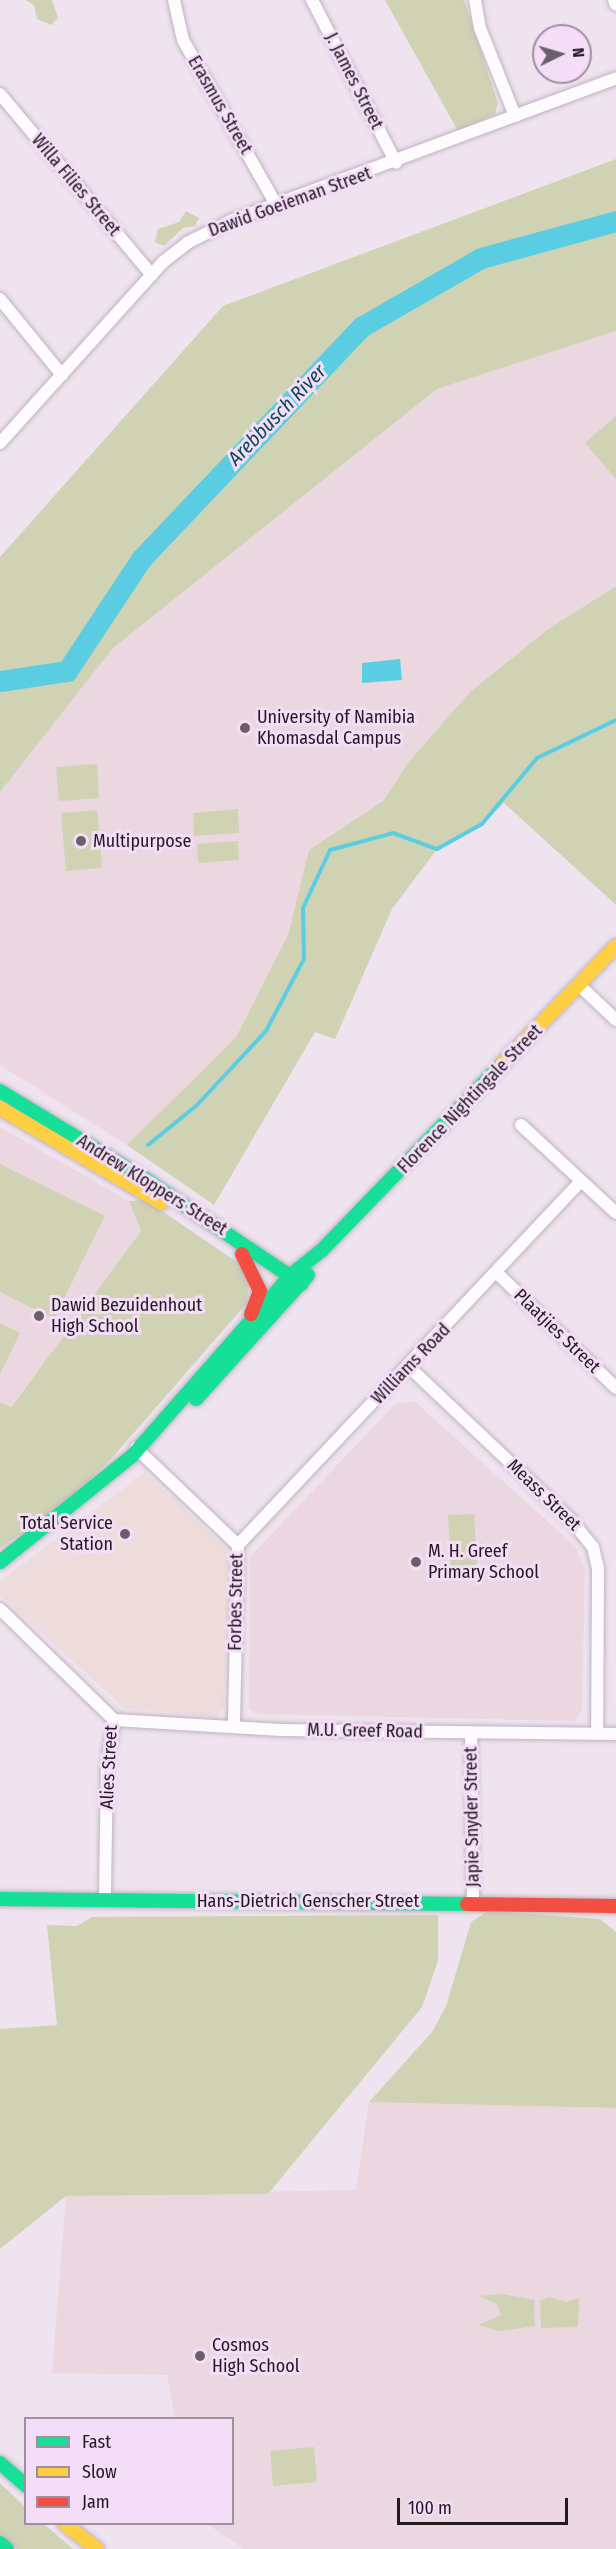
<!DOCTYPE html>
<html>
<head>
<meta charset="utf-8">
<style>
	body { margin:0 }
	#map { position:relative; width:616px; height:2549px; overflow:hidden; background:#efe3f0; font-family:"Fira Sans Condensed",sans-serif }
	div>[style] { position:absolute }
	.commercial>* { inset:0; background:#eedcdd }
	.education>* { inset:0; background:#ead7e0 }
	.green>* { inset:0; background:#d0d2b4 }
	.water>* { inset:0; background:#5bcde3 }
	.stream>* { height:4px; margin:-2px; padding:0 2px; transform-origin:2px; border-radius:2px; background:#5bcde3 }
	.river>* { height:21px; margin:-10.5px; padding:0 10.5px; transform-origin:10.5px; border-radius:10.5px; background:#5bcde3 }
	.roads { filter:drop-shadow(0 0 2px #beb4bf) drop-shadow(0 0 2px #beb4bf) }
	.street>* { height:12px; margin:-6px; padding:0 6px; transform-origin:6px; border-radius:6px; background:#fdfbfd }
	.fast>* { height:14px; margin:-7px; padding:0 7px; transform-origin:7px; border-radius:7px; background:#16e098 }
	.slow>* { height:14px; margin:-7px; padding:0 7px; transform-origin:7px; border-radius:7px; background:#ffcf43 }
	.jam>* { height:14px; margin:-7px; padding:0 7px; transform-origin:7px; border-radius:7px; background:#f24e42 }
	.dots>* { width:16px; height:16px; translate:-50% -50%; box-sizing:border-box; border:3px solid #f4ddf6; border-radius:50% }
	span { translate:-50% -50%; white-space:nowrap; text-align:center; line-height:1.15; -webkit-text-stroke:6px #f4ddf6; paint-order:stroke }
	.street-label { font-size:18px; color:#221922 }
	.poi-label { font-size:18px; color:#221922 }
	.left { translate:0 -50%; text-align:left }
	.right { translate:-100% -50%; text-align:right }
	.water-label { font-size:20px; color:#084a55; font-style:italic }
	.legend { position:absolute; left:24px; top:2417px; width:210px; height:108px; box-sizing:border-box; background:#f4ddf6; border:2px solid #a08fa1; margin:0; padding:8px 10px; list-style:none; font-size:18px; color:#221922 }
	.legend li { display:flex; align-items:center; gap:12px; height:30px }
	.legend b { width:30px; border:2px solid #a08fa1 }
	.north { position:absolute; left:532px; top:24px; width:60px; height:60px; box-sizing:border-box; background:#f4ddf6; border:2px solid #a08fa1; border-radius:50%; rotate:85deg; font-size:16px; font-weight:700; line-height:24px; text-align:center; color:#221922 }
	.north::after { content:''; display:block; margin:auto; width:21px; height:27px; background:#6a606a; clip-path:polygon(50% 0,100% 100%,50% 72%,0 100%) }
	.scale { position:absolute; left:397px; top:2498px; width:171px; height:27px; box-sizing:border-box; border:3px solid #221922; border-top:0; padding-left:8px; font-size:18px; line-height:21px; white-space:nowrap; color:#221922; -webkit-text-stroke:4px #f4ddf6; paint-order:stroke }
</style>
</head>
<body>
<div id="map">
	<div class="commercial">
		<div style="clip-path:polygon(145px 1472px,226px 1548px,230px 1564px,224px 1705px,217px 1717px,124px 1708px,0 1595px,0 1581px)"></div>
	</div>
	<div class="education">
		<div style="clip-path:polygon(616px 331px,616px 586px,547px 630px,408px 763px,383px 801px,309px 850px,288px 935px,236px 1037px,127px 1145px,0 1065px,0 792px,113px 648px,437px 389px)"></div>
		<div style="clip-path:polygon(0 1127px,129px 1201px,141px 1231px,10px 1407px,0 1402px)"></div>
		<div style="clip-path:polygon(414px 1401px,576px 1547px,585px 1568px,582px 1710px,574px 1721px,256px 1714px,249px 1708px,250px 1557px,395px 1404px)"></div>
		<div style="clip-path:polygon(369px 2102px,616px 2108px,616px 2549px,244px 2549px,207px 2524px,232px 2524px,232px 2418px,175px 2418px,167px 2375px,52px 2373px,66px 2196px,356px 2190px)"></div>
	</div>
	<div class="green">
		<div style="clip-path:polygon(25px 0,52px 0,58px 18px,51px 25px,37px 19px,34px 5px)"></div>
		<div style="clip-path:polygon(385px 0,464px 0,498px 103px,495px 114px,458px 131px)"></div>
		<div style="clip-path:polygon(616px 159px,616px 331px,437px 389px,113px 648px,0 792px,0 557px,223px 306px)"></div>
		<div style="clip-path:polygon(186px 211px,199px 218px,195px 226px,183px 228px,164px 246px,155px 242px,158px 229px,179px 222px)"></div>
		<div style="clip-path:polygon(616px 416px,616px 479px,585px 443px)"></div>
		<div style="clip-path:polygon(616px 586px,616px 905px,504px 803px,482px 824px,437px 849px,392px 909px,335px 1039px,315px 1032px,214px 1205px,127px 1145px,236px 1037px,288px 935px,309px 850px,383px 801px,408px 763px,470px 692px,547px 630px)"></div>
		<div style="clip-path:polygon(97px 764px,99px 798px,59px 801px,56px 767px)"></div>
		<div style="clip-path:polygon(238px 809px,239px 833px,194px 836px,193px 813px)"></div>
		<div style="clip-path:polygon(97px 810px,102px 868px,66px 871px,61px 813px)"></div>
		<div style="clip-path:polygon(238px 841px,239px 860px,198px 863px,197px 844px)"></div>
		<div style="clip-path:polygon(0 1164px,105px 1216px,54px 1319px,0 1292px)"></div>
		<div style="clip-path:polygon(146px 1200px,244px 1267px,249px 1276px,247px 1303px,111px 1459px,65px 1504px,0 1548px,0 1402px,11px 1407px,141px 1231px,129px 1201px)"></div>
		<div style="clip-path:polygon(0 1323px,20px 1333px,0 1374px)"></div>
		<div style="clip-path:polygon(474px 1514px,477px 1566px,451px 1568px,448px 1515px)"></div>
		<div style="clip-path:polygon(488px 1911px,600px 1919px,616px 1932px,616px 2108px,369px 2102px,432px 2032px,446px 2006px,471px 1922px)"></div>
		<div style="clip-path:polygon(438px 1915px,438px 1961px,422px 2007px,268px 2194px,66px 2196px,0 2249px,0 2029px,57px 2025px,47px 1925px,77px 1926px,92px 1917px)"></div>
		<div style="clip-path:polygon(503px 2294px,534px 2300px,535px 2326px,499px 2331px,478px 2325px,501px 2315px,497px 2304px,479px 2296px)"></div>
		<div style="clip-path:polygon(549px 2297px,567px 2302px,579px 2298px,578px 2327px,541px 2328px,540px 2301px)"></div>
		<div style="clip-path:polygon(314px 2447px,317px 2482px,273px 2486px,270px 2451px)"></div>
		<div style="clip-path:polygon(0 2483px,25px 2507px,26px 2524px,44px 2524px,73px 2549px,17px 2549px,0 2534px)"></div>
	</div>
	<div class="water">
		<div style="clip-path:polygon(400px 659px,402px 680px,362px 683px,362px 663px)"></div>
	</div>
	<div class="stream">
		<div style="left:148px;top:1145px;width:63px;rotate:-39.2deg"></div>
		<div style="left:197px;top:1105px;width:101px;rotate:-47deg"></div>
		<div style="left:266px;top:1031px;width:81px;rotate:-62.2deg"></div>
		<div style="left:304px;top:959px;width:51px;rotate:-91.1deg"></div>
		<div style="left:303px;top:908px;width:64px;rotate:-65deg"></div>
		<div style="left:330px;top:850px;width:65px;rotate:-15.1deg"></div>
		<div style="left:393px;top:833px;width:47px;rotate:20deg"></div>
		<div style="left:437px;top:849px;width:51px;rotate:-29.1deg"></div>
		<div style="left:482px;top:824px;width:86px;rotate:-50.2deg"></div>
		<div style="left:537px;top:758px;width:88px;rotate:-25.7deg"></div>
	</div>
	<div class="river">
		<div style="left:0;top:681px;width:68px;rotate:-8.5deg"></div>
		<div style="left:67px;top:671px;width:134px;rotate:-56.5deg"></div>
		<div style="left:141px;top:559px;width:320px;rotate:-46.5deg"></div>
		<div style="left:361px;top:327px;width:138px;rotate:-29.9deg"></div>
		<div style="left:481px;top:258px;width:140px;rotate:-15.3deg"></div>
	</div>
	<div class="roads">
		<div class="street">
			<div style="left:174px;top:0;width:41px;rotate:77.3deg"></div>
			<div style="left:183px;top:40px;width:191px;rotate:60.5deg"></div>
			<div style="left:312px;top:0;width:183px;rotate:62.7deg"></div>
			<div style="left:475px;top:0;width:28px;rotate:80deg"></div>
			<div style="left:480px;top:28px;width:95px;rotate:68.3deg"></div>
			<div style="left:614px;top:0;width:5px;rotate:68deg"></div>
			<div style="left:0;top:94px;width:236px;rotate:50deg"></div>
			<div style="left:0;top:299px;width:98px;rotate:50.8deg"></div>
			<div style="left:0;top:443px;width:244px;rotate:-48deg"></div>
			<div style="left:163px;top:262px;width:31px;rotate:-38deg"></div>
			<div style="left:187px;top:243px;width:51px;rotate:-26.6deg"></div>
			<div style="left:233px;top:220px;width:408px;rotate:-20.3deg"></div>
			<div style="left:579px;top:985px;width:51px;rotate:43.4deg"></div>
			<div style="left:521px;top:1125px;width:129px;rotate:42.8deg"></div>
			<div style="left:498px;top:1274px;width:164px;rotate:44deg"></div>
			<div style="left:409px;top:1367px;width:223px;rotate:43.4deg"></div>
			<div style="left:571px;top:1520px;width:35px;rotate:51deg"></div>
			<div style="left:593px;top:1547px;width:22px;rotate:77deg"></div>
			<div style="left:598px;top:1568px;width:166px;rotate:90.3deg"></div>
			<div style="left:136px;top:1448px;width:141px;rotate:43.6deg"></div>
			<div style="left:238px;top:1545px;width:182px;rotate:91.3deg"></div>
			<div style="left:238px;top:1545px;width:500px;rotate:-46.7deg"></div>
			<div style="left:0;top:1609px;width:159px;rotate:44.2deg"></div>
			<div style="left:114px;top:1720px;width:47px;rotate:98.7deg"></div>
			<div style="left:107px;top:1766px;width:133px;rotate:90.9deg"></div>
			<div style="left:114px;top:1720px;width:167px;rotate:3.4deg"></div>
			<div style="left:281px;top:1730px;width:335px;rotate:0.7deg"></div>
			<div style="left:471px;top:1732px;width:170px;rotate:89.3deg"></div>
		</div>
		<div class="fast">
			<div style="left:0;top:1091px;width:166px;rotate:31.2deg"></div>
			<div style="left:142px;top:1177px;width:192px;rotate:33.8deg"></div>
			<div style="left:196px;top:1399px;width:167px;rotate:-47.9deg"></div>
			<div style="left:0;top:1562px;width:169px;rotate:-38.8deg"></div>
			<div style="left:132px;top:1456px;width:241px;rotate:-48.7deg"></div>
			<div style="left:291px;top:1275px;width:40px;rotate:-39deg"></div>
			<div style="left:322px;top:1250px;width:259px;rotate:-45.9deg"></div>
			<div style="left:0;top:1899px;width:467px;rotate:0.6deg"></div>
			<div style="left:0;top:2463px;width:35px;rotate:41deg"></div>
			<div style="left:0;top:2543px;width:9px;rotate:41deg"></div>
		</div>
		<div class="slow">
			<div style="left:502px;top:1064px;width:164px;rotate:-46deg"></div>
			<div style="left:0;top:1108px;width:187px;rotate:30.5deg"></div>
			<div style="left:65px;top:2524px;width:41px;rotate:38deg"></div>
		</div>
		<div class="jam">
			<div style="left:242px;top:1254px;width:41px;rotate:64.1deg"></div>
			<div style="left:260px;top:1291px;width:25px;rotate:111deg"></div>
			<div style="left:467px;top:1904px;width:149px;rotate:0.8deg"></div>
		</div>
	</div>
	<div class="dots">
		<div style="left:245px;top:728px;background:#6a606a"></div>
		<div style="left:81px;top:841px;background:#6a606a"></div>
		<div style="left:39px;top:1316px;background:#6a606a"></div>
		<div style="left:125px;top:1534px;background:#6a606a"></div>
		<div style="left:416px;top:1562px;background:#6a606a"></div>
		<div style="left:200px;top:2356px;background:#6a606a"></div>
	</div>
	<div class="street-label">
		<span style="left:354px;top:81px;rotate:63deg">J. James Street</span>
		<span style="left:220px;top:105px;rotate:60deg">Erasmus Street</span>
		<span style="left:76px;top:185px;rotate:50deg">Willa Filies Street</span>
		<span style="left:290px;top:202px;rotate:-20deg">Dawid Goeieman Street</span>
		<span style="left:470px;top:1099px;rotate:-46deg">Florence Nightingale Street</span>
		<span style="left:152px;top:1185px;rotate:32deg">Andrew Kloppers Street</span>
		<span style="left:557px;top:1331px;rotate:44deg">Plaatjies Street</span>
		<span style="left:411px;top:1364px;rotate:-46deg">Williams Road</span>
		<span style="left:544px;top:1495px;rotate:44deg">Meass Street</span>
		<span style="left:236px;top:1602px;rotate:-89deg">Forbes Street</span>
		<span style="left:365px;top:1731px;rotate:1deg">M.U. Greef Road</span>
		<span style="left:109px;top:1767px;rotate:-87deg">Alies Street</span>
		<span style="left:472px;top:1817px;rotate:-91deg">Japie Snyder Street</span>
		<span style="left:308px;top:1901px">Hans-Dietrich Genscher Street</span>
	</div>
	<div class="poi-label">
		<span class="left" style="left:257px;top:728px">University of Namibia<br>Khomasdal Campus</span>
		<span class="left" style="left:93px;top:841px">Multipurpose</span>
		<span class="left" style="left:51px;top:1316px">Dawid Bezuidenhout<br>High School</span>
		<span class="right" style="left:113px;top:1534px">Total Service<br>Station</span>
		<span class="left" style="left:428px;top:1562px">M. H. Greef<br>Primary School</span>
		<span class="left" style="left:212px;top:2356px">Cosmos<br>High School</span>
	</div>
	<div class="water-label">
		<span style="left:277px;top:415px;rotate:-46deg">Arebbusch River</span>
	</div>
	<ul class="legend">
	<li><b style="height:8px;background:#16e098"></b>Fast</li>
	<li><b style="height:8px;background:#ffcf43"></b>Slow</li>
	<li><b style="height:8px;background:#f24e42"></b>Jam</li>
	</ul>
	<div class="north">N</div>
	<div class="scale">100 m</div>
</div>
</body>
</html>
